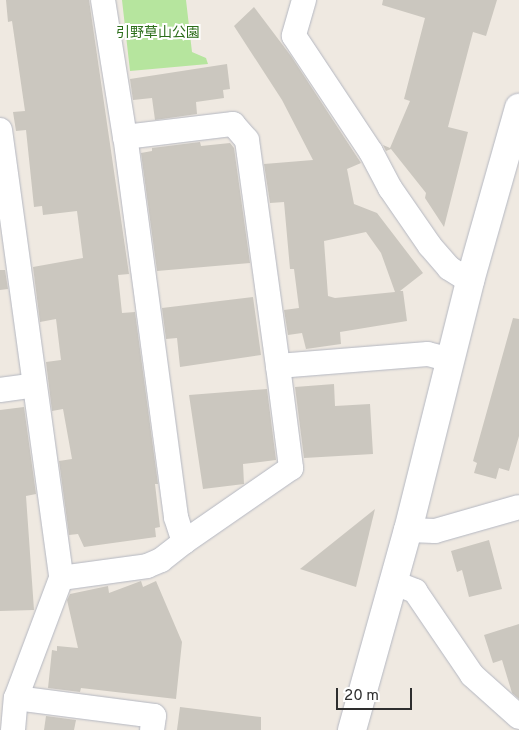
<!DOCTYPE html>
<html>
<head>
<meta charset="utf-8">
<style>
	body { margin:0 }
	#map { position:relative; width:519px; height:730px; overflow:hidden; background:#efe9e1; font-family:Overpass,"Noto Sans JP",sans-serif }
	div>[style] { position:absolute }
	.green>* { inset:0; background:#b6e59e }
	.building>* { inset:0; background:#cbc7bf }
	.roads { filter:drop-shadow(0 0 1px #b4b7c1) drop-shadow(0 0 1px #b4b7c1) }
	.street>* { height:24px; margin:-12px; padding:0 12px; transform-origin:12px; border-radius:12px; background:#fff }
	.secondary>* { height:28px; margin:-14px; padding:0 14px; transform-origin:14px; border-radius:14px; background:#fff }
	span { translate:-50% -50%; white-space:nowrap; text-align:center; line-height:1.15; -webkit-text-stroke:4px #fff; paint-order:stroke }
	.park-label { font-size:14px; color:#2c6e1b }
	.scale { position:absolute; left:336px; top:688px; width:76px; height:22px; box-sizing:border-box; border:2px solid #2e2e2e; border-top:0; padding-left:6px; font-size:15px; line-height:18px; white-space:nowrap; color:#2e2e2e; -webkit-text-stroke:4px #fff; paint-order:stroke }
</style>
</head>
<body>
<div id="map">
	<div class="green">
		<div style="clip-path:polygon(122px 0,186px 0,192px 52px,206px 58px,208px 64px,130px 71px)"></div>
	</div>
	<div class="building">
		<div style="clip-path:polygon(6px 0,89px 0,129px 274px,118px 275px,122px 313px,135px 312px,158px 484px,155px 484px,160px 527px,155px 528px,156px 537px,84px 547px,78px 534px,69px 535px,59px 461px,72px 459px,63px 409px,52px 411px,46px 362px,61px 360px,56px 319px,40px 322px,33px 267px,83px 258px,77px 211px,43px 215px,42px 206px,34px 207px,26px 130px,16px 131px,13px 112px,25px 111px,12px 21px,8px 22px)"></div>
		<div style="clip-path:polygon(383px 0,497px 0,486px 36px,473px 32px,448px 127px,468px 132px,444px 227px,425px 198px,426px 193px,391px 149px,386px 151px,383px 145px,390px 148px,410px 101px,404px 99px,425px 18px,382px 5px)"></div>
		<div style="clip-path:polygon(evenodd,254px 7px,291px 56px,361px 163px,347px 169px,354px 204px,377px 213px,423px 273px,400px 291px,403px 291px,407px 321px,340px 332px,341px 344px,306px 349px,302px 333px,288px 335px,284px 310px,299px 308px,294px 269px,290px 269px,284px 202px,270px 203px,264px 164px,313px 160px,282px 100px,234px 26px,254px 7px,366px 232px,381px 253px,395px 292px,335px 298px,328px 296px,324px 241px,366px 232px)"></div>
		<div style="clip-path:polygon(227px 64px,230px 89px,223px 90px,224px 98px,196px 102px,197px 114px,155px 120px,152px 98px,133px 100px,130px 79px)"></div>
		<div style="clip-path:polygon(200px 142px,201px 146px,230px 143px,234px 148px,250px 263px,157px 271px,141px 153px,152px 151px,152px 148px)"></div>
		<div style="clip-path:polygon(0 270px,5px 270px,8px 289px,0 290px)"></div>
		<div style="clip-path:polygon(253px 297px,261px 355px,180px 367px,177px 338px,166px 339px,162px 308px)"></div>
		<div style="clip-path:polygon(513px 318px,519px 319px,519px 436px,509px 471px,499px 468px,496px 479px,474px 473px,477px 463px,473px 461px)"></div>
		<div style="clip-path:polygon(334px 384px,335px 406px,370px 404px,373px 454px,304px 458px,295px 387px)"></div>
		<div style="clip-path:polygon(267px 389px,276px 460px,243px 464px,244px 484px,203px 489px,189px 395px)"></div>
		<div style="clip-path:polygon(24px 407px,36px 494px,26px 496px,34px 610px,0 611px,0 410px)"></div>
		<div style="clip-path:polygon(375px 509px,356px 587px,300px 569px)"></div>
		<div style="clip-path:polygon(489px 540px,502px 589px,469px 597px,462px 570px,457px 572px,451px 551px)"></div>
		<div style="clip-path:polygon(141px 581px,143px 587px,156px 581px,182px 642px,176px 699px,81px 688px,80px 692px,48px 688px,52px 650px,57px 651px,57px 646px,78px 648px,67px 600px,70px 594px,108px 586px,109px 593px)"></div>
		<div style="clip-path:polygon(519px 624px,519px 699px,512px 693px,502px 660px,493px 663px,484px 635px)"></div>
		<div style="clip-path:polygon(180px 707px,261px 717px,261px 730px,177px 730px)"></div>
		<div style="clip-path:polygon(46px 716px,76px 720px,74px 730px,44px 730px)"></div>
	</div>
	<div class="roads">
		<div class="street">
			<div style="left:103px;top:0;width:139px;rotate:80.9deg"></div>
			<div style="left:304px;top:0;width:37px;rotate:106deg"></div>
			<div style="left:294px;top:36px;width:139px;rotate:56.4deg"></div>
			<div style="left:371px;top:152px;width:41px;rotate:62.2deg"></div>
			<div style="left:390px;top:188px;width:70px;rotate:55.4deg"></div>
			<div style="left:430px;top:246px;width:29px;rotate:49deg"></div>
			<div style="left:449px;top:268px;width:25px;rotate:32deg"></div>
			<div style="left:0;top:130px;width:452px;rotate:82.2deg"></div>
			<div style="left:61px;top:578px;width:87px;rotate:-7.9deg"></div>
			<div style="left:147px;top:566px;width:15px;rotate:-23deg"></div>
			<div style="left:161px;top:560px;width:29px;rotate:-38deg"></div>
			<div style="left:278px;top:366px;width:103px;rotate:82.7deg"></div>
			<div style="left:291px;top:468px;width:130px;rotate:145.3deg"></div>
			<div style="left:184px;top:542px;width:26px;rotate:-108deg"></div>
			<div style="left:176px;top:517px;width:383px;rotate:-97.6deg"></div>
			<div style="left:125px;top:137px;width:109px;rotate:-6.9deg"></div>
			<div style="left:233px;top:124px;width:21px;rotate:49deg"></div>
			<div style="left:247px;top:140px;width:228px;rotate:82.2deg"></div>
			<div style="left:278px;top:366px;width:150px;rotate:-4.6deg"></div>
			<div style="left:428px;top:354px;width:24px;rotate:15deg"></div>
			<div style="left:0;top:390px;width:34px;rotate:-8deg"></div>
			<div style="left:408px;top:530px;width:27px;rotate:2deg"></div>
			<div style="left:435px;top:531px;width:87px;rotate:-15.9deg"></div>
			<div style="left:392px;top:582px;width:25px;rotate:21deg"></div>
			<div style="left:415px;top:591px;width:102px;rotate:55.8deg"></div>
			<div style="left:472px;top:675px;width:63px;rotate:41.8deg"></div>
			<div style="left:16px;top:698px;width:139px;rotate:7.4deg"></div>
			<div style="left:154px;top:716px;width:14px;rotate:98deg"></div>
			<div style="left:13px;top:730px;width:32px;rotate:-85deg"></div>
			<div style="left:16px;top:698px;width:128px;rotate:-69.4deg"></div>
		</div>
		<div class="secondary">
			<div style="left:352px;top:730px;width:208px;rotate:-74.4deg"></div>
			<div style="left:408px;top:530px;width:257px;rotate:-76deg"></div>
			<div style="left:470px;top:281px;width:180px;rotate:-74.2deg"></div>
		</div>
	</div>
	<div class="park-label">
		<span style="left:158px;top:34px">引野草山公園</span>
	</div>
	<div class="scale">20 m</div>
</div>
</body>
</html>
